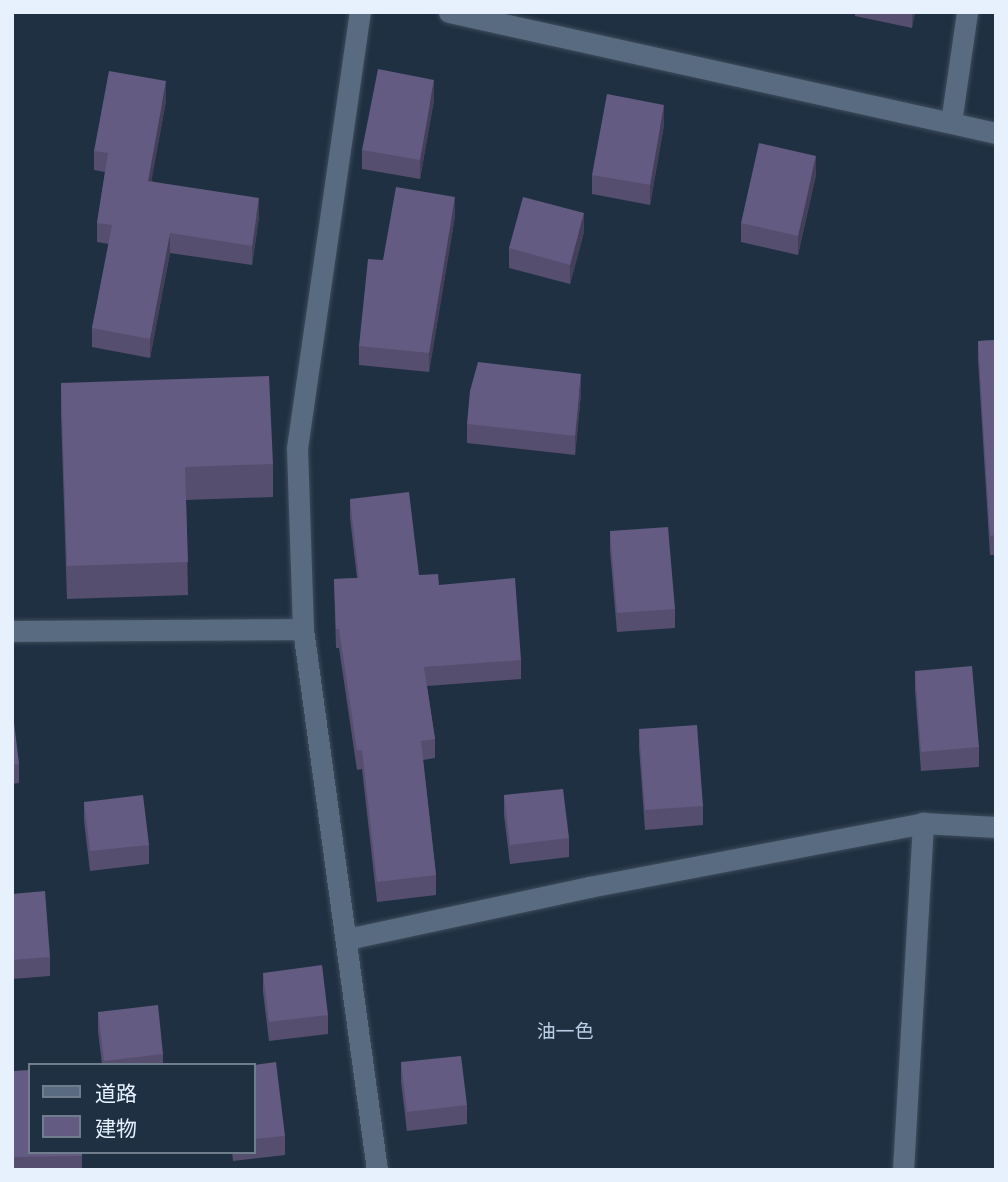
<!DOCTYPE html>
<html>
<head>
<meta charset="utf-8">
<style>
	body { margin:0 }
	#map { position:relative; width:1008px; height:1182px; overflow:hidden; background:#1f3042; font-family:Raleway,"Noto Sans JP",sans-serif }
	div>[style] { position:absolute }
	.roads { filter:drop-shadow(0 0 2px #3e4c5b) drop-shadow(0 0 2px #3e4c5b) }
	.minor>* { height:21px; margin:-10.5px; padding:0 10.5px; transform-origin:10.5px; border-radius:10.5px; background:#586b80 }
	.wall>* { inset:0; background:#554e6f }
	.shaded-wall>* { inset:0; background:#45405a }
	.building>* { inset:0; background:#635b81 }
	span { translate:-50% -50%; white-space:nowrap; text-align:center; line-height:1.15; -webkit-text-stroke:6px #1f3042; paint-order:stroke }
	.neighbourhood-label { font-size:19px; color:#bacfe6 }
	.frame { position:absolute; inset:0; border:14px solid #e7f1fe; pointer-events:none }
	.legend { position:absolute; left:28px; top:1063px; width:228px; height:91px; box-sizing:border-box; background:#1f3042; border:2px solid #6f7d8d; margin:0; padding:9px 12px; list-style:none; font-size:21px; color:#e7f1fe }
	.legend li { display:flex; align-items:center; gap:14px; height:35px }
	.legend b { width:35px; border:2px solid #6f7d8d }
</style>
</head>
<body>
<div id="map">
	<div class="roads">
		<div class="minor">
			<div style="left:449px;top:12px;width:560px;rotate:12.47deg"></div>
			<div style="left:951px;top:122px;width:111px;rotate:-81.7deg"></div>
			<div style="left:303px;top:629px;width:546px;rotate:82.21deg"></div>
			<div style="left:12px;top:631px;width:291px;rotate:-0.4deg"></div>
			<div style="left:303px;top:629px;width:181px;rotate:-91.9deg"></div>
			<div style="left:297px;top:448px;width:441px;rotate:-81.8deg"></div>
			<div style="left:347px;top:939px;width:248px;rotate:-12.1deg"></div>
			<div style="left:589px;top:887px;width:340px;rotate:-10.8deg"></div>
			<div style="left:923px;top:823px;width:73px;rotate:3.1deg"></div>
			<div style="left:903px;top:1170px;width:348px;rotate:-86.7deg"></div>
		</div>
	</div>
	<div class="wall">
		<div style="clip-path:polygon(855px 12px,915px 12px,912px 28px,855px 16px)"></div>
		<div style="clip-path:polygon(434px 100px,420px 179px,362px 169px,362px 150px)"></div>
		<div style="clip-path:polygon(166px 101px,151px 181px,259px 217px,252px 265px,170px 253px,150px 358px,92px 347px,92px 328px,109px 244px,97px 242px,97px 223px,105px 172px,94px 170px,94px 151px)"></div>
		<div style="clip-path:polygon(664px 125px,650px 205px,592px 194px,592px 175px)"></div>
		<div style="clip-path:polygon(816px 175px,798px 255px,741px 242px,741px 223px)"></div>
		<div style="clip-path:polygon(455px 216px,429px 372px,359px 365px,359px 346px,383px 260px)"></div>
		<div style="clip-path:polygon(584px 232px,570px 284px,509px 268px,509px 248px)"></div>
		<div style="clip-path:polygon(996px 340px,996px 555px,990px 555px,978px 360px,978px 341px)"></div>
		<div style="clip-path:polygon(61px 383px,273px 464px,273px 497px,186px 500px,188px 595px,67px 599px,61px 416px)"></div>
		<div style="clip-path:polygon(581px 393px,575px 455px,467px 443px,467px 424px)"></div>
		<div style="clip-path:polygon(350px 499px,419px 575px,439px 585px,521px 660px,521px 679px,427px 686px,435px 739px,435px 758px,423px 760px,436px 875px,436px 895px,377px 902px,362px 769px,357px 770px,339px 648px,336px 648px,334px 579px,357px 578px,350px 518px)"></div>
		<div style="clip-path:polygon(610px 531px,675px 609px,675px 628px,617px 632px,610px 551px)"></div>
		<div style="clip-path:polygon(915px 671px,979px 747px,979px 767px,921px 771px,915px 690px)"></div>
		<div style="clip-path:polygon(12px 715px,19px 764px,19px 783px,12px 784px)"></div>
		<div style="clip-path:polygon(639px 729px,703px 806px,703px 825px,645px 830px,639px 748px)"></div>
		<div style="clip-path:polygon(504px 795px,569px 838px,569px 857px,510px 864px,504px 815px)"></div>
		<div style="clip-path:polygon(84px 802px,149px 845px,149px 864px,90px 871px,84px 821px)"></div>
		<div style="clip-path:polygon(12px 894px,50px 957px,50px 976px,12px 979px)"></div>
		<div style="clip-path:polygon(263px 973px,328px 1015px,328px 1034px,269px 1041px,263px 992px)"></div>
		<div style="clip-path:polygon(98px 1012px,163px 1054px,163px 1065px,102px 1065px,98px 1031px)"></div>
		<div style="clip-path:polygon(401px 1062px,467px 1105px,467px 1124px,407px 1131px,401px 1082px)"></div>
		<div style="clip-path:polygon(254px 1065px,285px 1136px,285px 1155px,233px 1161px,232px 1152px,254px 1152px)"></div>
		<div style="clip-path:polygon(12px 1071px,82px 1152px,82px 1170px,12px 1170px)"></div>
	</div>
	<div class="shaded-wall">
		<div style="clip-path:polygon(912px 12px,915px 12px,912px 28px)"></div>
		<div style="clip-path:polygon(434px 80px,434px 100px,420px 179px,420px 160px)"></div>
		<div style="clip-path:polygon(166px 81px,166px 101px,148px 200px,148px 181px)"></div>
		<div style="clip-path:polygon(664px 105px,664px 125px,650px 205px,650px 185px)"></div>
		<div style="clip-path:polygon(816px 156px,816px 175px,798px 255px,798px 236px)"></div>
		<div style="clip-path:polygon(455px 197px,455px 216px,429px 372px,429px 353px)"></div>
		<div style="clip-path:polygon(259px 198px,259px 217px,252px 265px,252px 246px)"></div>
		<div style="clip-path:polygon(584px 213px,584px 232px,570px 284px,570px 265px)"></div>
		<div style="clip-path:polygon(170px 233px,170px 253px,150px 358px,150px 339px)"></div>
		<div style="clip-path:polygon(581px 374px,581px 393px,575px 455px,575px 436px)"></div>
	</div>
	<div class="building">
		<div style="clip-path:polygon(378px 69px,434px 80px,420px 160px,362px 150px)"></div>
		<div style="clip-path:polygon(109px 71px,166px 81px,148px 181px,259px 198px,252px 246px,170px 233px,150px 339px,92px 328px,112px 225px,97px 223px,108px 153px,94px 151px)"></div>
		<div style="clip-path:polygon(607px 94px,664px 105px,650px 185px,592px 175px)"></div>
		<div style="clip-path:polygon(759px 143px,816px 156px,798px 236px,741px 223px)"></div>
		<div style="clip-path:polygon(396px 187px,455px 197px,429px 353px,359px 346px,368px 259px,383px 260px)"></div>
		<div style="clip-path:polygon(523px 197px,584px 213px,570px 265px,509px 248px)"></div>
		<div style="clip-path:polygon(996px 340px,996px 535px,990px 536px,978px 341px)"></div>
		<div style="clip-path:polygon(478px 362px,581px 374px,575px 436px,467px 424px,470px 391px)"></div>
		<div style="clip-path:polygon(269px 376px,273px 464px,185px 467px,188px 562px,67px 566px,61px 383px)"></div>
		<div style="clip-path:polygon(409px 492px,419px 575px,438px 574px,439px 585px,515px 578px,521px 660px,424px 667px,435px 739px,421px 741px,436px 875px,377px 882px,362px 750px,357px 750px,339px 629px,336px 629px,334px 579px,359px 578px,350px 499px)"></div>
		<div style="clip-path:polygon(668px 527px,675px 609px,617px 613px,610px 531px)"></div>
		<div style="clip-path:polygon(972px 666px,979px 747px,921px 752px,915px 671px)"></div>
		<div style="clip-path:polygon(13px 714px,19px 764px,12px 765px,12px 715px)"></div>
		<div style="clip-path:polygon(697px 725px,703px 806px,645px 810px,639px 729px)"></div>
		<div style="clip-path:polygon(563px 789px,569px 838px,510px 845px,504px 795px)"></div>
		<div style="clip-path:polygon(143px 795px,149px 845px,90px 851px,84px 802px)"></div>
		<div style="clip-path:polygon(45px 891px,50px 957px,12px 960px,12px 894px)"></div>
		<div style="clip-path:polygon(322px 965px,328px 1015px,269px 1022px,263px 973px)"></div>
		<div style="clip-path:polygon(158px 1005px,163px 1054px,104px 1061px,98px 1012px)"></div>
		<div style="clip-path:polygon(461px 1056px,467px 1105px,407px 1112px,401px 1062px)"></div>
		<div style="clip-path:polygon(276px 1062px,285px 1136px,254px 1139px,254px 1065px)"></div>
		<div style="clip-path:polygon(30px 1070px,30px 1152px,82px 1152px,82px 1156px,12px 1157px,12px 1071px)"></div>
	</div>
	<div class="neighbourhood-label">
		<span style="left:565px;top:1032px">油一色</span>
	</div>
	<div class="frame"></div>
	<ul class="legend">
	<li><b style="height:9px;background:#586b80"></b>道路</li>
	<li><b style="height:19px;background:#635b81"></b>建物</li>
	</ul>
</div>
</body>
</html>
